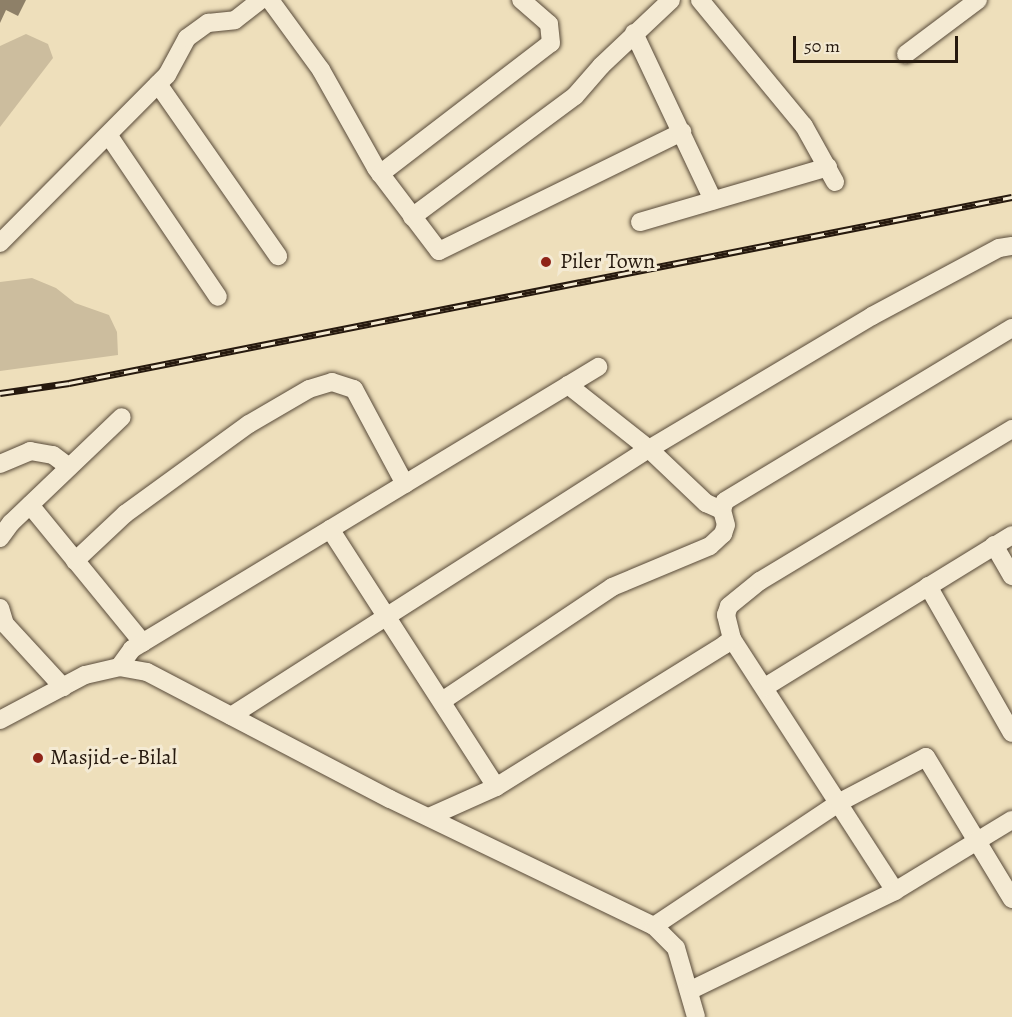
<!DOCTYPE html>
<html>
<head>
<meta charset="utf-8">
<style>
	body { margin:0 }
	#map { position:relative; width:1012px; height:1017px; overflow:hidden; background:#eedfbb; font-family:Alegreya,serif }
	div>[style] { position:absolute }
	.green>* { inset:0; background:#ccbd9e }
	.building>* { inset:0; background:#8e8068 }
	.roads { filter:drop-shadow(0 0 2px #584a39) drop-shadow(0 0 2px #584a39) }
	.street>* { height:18px; margin:-9px; padding:0 9px; transform-origin:9px; border-radius:9px; background:#f4ead3 }
	.rail>* { height:7px; margin-top:-3.5px; transform-origin:0; background:repeating-linear-gradient(90deg,#f4ead3 0 14px,#26190e 0 28px); box-sizing:border-box; border-block:2px solid #26190e }
	.dots>* { width:16px; height:16px; translate:-50% -50%; box-sizing:border-box; border:3px solid #f4ead3; border-radius:50% }
	span { translate:-50% -50%; white-space:nowrap; text-align:center; line-height:1.15; -webkit-text-stroke:6px #f4ead3; paint-order:stroke }
	.poi-label { font-size:22px; color:#26190e }
	.left { translate:0 -50%; text-align:left }
	.scale { position:absolute; left:793px; top:36px; width:165px; height:27px; box-sizing:border-box; border:3px solid #26190e; border-top:0; padding-left:8px; font-size:18px; line-height:21px; white-space:nowrap; color:#26190e; -webkit-text-stroke:4px #f4ead3; paint-order:stroke }
</style>
</head>
<body>
<div id="map">
	<div class="green">
		<div style="clip-path:polygon(26px 34px,48px 44px,53px 58px,0 127px,0 46px)"></div>
		<div style="clip-path:polygon(32px 278px,56px 288px,75px 303px,109px 315px,117px 332px,118px 355px,0 371px,0 282px)"></div>
	</div>
	<div class="building">
		<div style="clip-path:polygon(0 0,26px 0,18px 16px,6px 10px,0 23px)"></div>
	</div>
	<div class="roads">
		<div class="street">
			<div style="left:270px;top:0;width:87px;rotate:53.9deg"></div>
			<div style="left:321px;top:70px;width:112px;rotate:60.7deg"></div>
			<div style="left:376px;top:168px;width:104px;rotate:52.8deg"></div>
			<div style="left:439px;top:251px;width:271px;rotate:-26.1deg"></div>
			<div style="left:700px;top:0;width:163px;rotate:50.5deg"></div>
			<div style="left:804px;top:126px;width:64px;rotate:61deg"></div>
			<div style="left:634px;top:33px;width:185px;rotate:64.7deg"></div>
			<div style="left:906px;top:54px;width:90px;rotate:-36.9deg"></div>
			<div style="left:158px;top:84px;width:210px;rotate:55.1deg"></div>
			<div style="left:109px;top:136px;width:194px;rotate:55.9deg"></div>
			<div style="left:380px;top:174px;width:215px;rotate:-37.5deg"></div>
			<div style="left:551px;top:43px;width:19px;rotate:-96deg"></div>
			<div style="left:549px;top:24px;width:37px;rotate:-139deg"></div>
			<div style="left:412px;top:217px;width:203px;rotate:-36.6deg"></div>
			<div style="left:575px;top:96px;width:40px;rotate:-49deg"></div>
			<div style="left:601px;top:66px;width:96px;rotate:-43.3deg"></div>
			<div style="left:640px;top:222px;width:196px;rotate:-16.3deg"></div>
			<div style="left:0;top:243px;width:237px;rotate:-45.2deg"></div>
			<div style="left:167px;top:75px;width:42px;rotate:-61.6deg"></div>
			<div style="left:187px;top:38px;width:26px;rotate:-36deg"></div>
			<div style="left:208px;top:23px;width:27px;rotate:-6deg"></div>
			<div style="left:235px;top:20px;width:33px;rotate:-38deg"></div>
			<div style="left:568px;top:385px;width:103px;rotate:38.3deg"></div>
			<div style="left:649px;top:449px;width:79px;rotate:43.5deg"></div>
			<div style="left:706px;top:503px;width:17px;rotate:24deg"></div>
			<div style="left:0;top:464px;width:33px;rotate:-23deg"></div>
			<div style="left:30px;top:451px;width:23px;rotate:10deg"></div>
			<div style="left:53px;top:455px;width:20px;rotate:37deg"></div>
			<div style="left:30px;top:505px;width:178px;rotate:50.7deg"></div>
			<div style="left:330px;top:529px;width:307px;rotate:57.2deg"></div>
			<div style="left:0;top:538px;width:19px;rotate:-54deg"></div>
			<div style="left:11px;top:523px;width:153px;rotate:-43.7deg"></div>
			<div style="left:994px;top:545px;width:36px;rotate:60deg"></div>
			<div style="left:75px;top:561px;width:69px;rotate:-43.2deg"></div>
			<div style="left:125px;top:514px;width:153px;rotate:-36deg"></div>
			<div style="left:249px;top:424px;width:69px;rotate:-30.3deg"></div>
			<div style="left:309px;top:389px;width:24px;rotate:-17deg"></div>
			<div style="left:332px;top:382px;width:23px;rotate:18deg"></div>
			<div style="left:354px;top:389px;width:108px;rotate:61.8deg"></div>
			<div style="left:928px;top:586px;width:169px;rotate:60.3deg"></div>
			<div style="left:0;top:608px;width:17px;rotate:73deg"></div>
			<div style="left:5px;top:624px;width:86px;rotate:47.4deg"></div>
			<div style="left:732px;top:639px;width:300px;rotate:57.1deg"></div>
			<div style="left:119px;top:667px;width:28px;rotate:10deg"></div>
			<div style="left:147px;top:672px;width:274px;rotate:27.6deg"></div>
			<div style="left:390px;top:799px;width:293px;rotate:25.7deg"></div>
			<div style="left:654px;top:926px;width:31px;rotate:45deg"></div>
			<div style="left:676px;top:948px;width:72px;rotate:73.8deg"></div>
			<div style="left:765px;top:687px;width:290px;rotate:-31.6deg"></div>
			<div style="left:442px;top:701px;width:205px;rotate:-33.8deg"></div>
			<div style="left:612px;top:587px;width:106px;rotate:-22.7deg"></div>
			<div style="left:710px;top:546px;width:18px;rotate:-43deg"></div>
			<div style="left:723px;top:534px;width:9px;rotate:-72deg"></div>
			<div style="left:726px;top:525px;width:16px;rotate:-105deg"></div>
			<div style="left:722px;top:510px;width:9px;rotate:-72deg"></div>
			<div style="left:725px;top:501px;width:335px;rotate:-31.1deg"></div>
			<div style="left:231px;top:716px;width:496px;rotate:-32.6deg"></div>
			<div style="left:649px;top:449px;width:260px;rotate:-30.8deg"></div>
			<div style="left:872px;top:316px;width:144px;rotate:-28.2deg"></div>
			<div style="left:999px;top:248px;width:13px;rotate:-9deg"></div>
			<div style="left:0;top:720px;width:96px;rotate:-27.9deg"></div>
			<div style="left:85px;top:675px;width:35px;rotate:-13deg"></div>
			<div style="left:119px;top:667px;width:22px;rotate:-54deg"></div>
			<div style="left:132px;top:649px;width:545px;rotate:-31.18deg"></div>
			<div style="left:429px;top:817px;width:73px;rotate:-24.1deg"></div>
			<div style="left:496px;top:787px;width:269px;rotate:-31.9deg"></div>
			<div style="left:724px;top:645px;width:10px;rotate:-37deg"></div>
			<div style="left:732px;top:639px;width:25px;rotate:-104deg"></div>
			<div style="left:726px;top:615px;width:9px;rotate:-72deg"></div>
			<div style="left:729px;top:606px;width:40px;rotate:-39deg"></div>
			<div style="left:760px;top:581px;width:294px;rotate:-31.1deg"></div>
			<div style="left:654px;top:926px;width:224px;rotate:-33.7deg"></div>
			<div style="left:840px;top:802px;width:97px;rotate:-27.6deg"></div>
			<div style="left:926px;top:757px;width:166px;rotate:58.8deg"></div>
			<div style="left:689px;top:991px;width:229px;rotate:-25.9deg"></div>
			<div style="left:895px;top:891px;width:137px;rotate:-31.3deg"></div>
		</div>
	</div>
	<div class="rail">
		<div style="left:0;top:393px;width:70px;rotate:-8.2deg"></div>
		<div style="left:69px;top:383px;width:961px;rotate:-11.16deg"></div>
	</div>
	<div class="dots">
		<div style="left:546px;top:262px;background:#8f2418"></div>
		<div style="left:38px;top:758px;background:#8f2418"></div>
	</div>
	<div class="poi-label">
		<span class="left" style="left:560px;top:262px">Piler Town</span>
		<span class="left" style="left:50px;top:758px">Masjid-e-Bilal</span>
	</div>
	<div class="scale">50 m</div>
</div>
</body>
</html>
